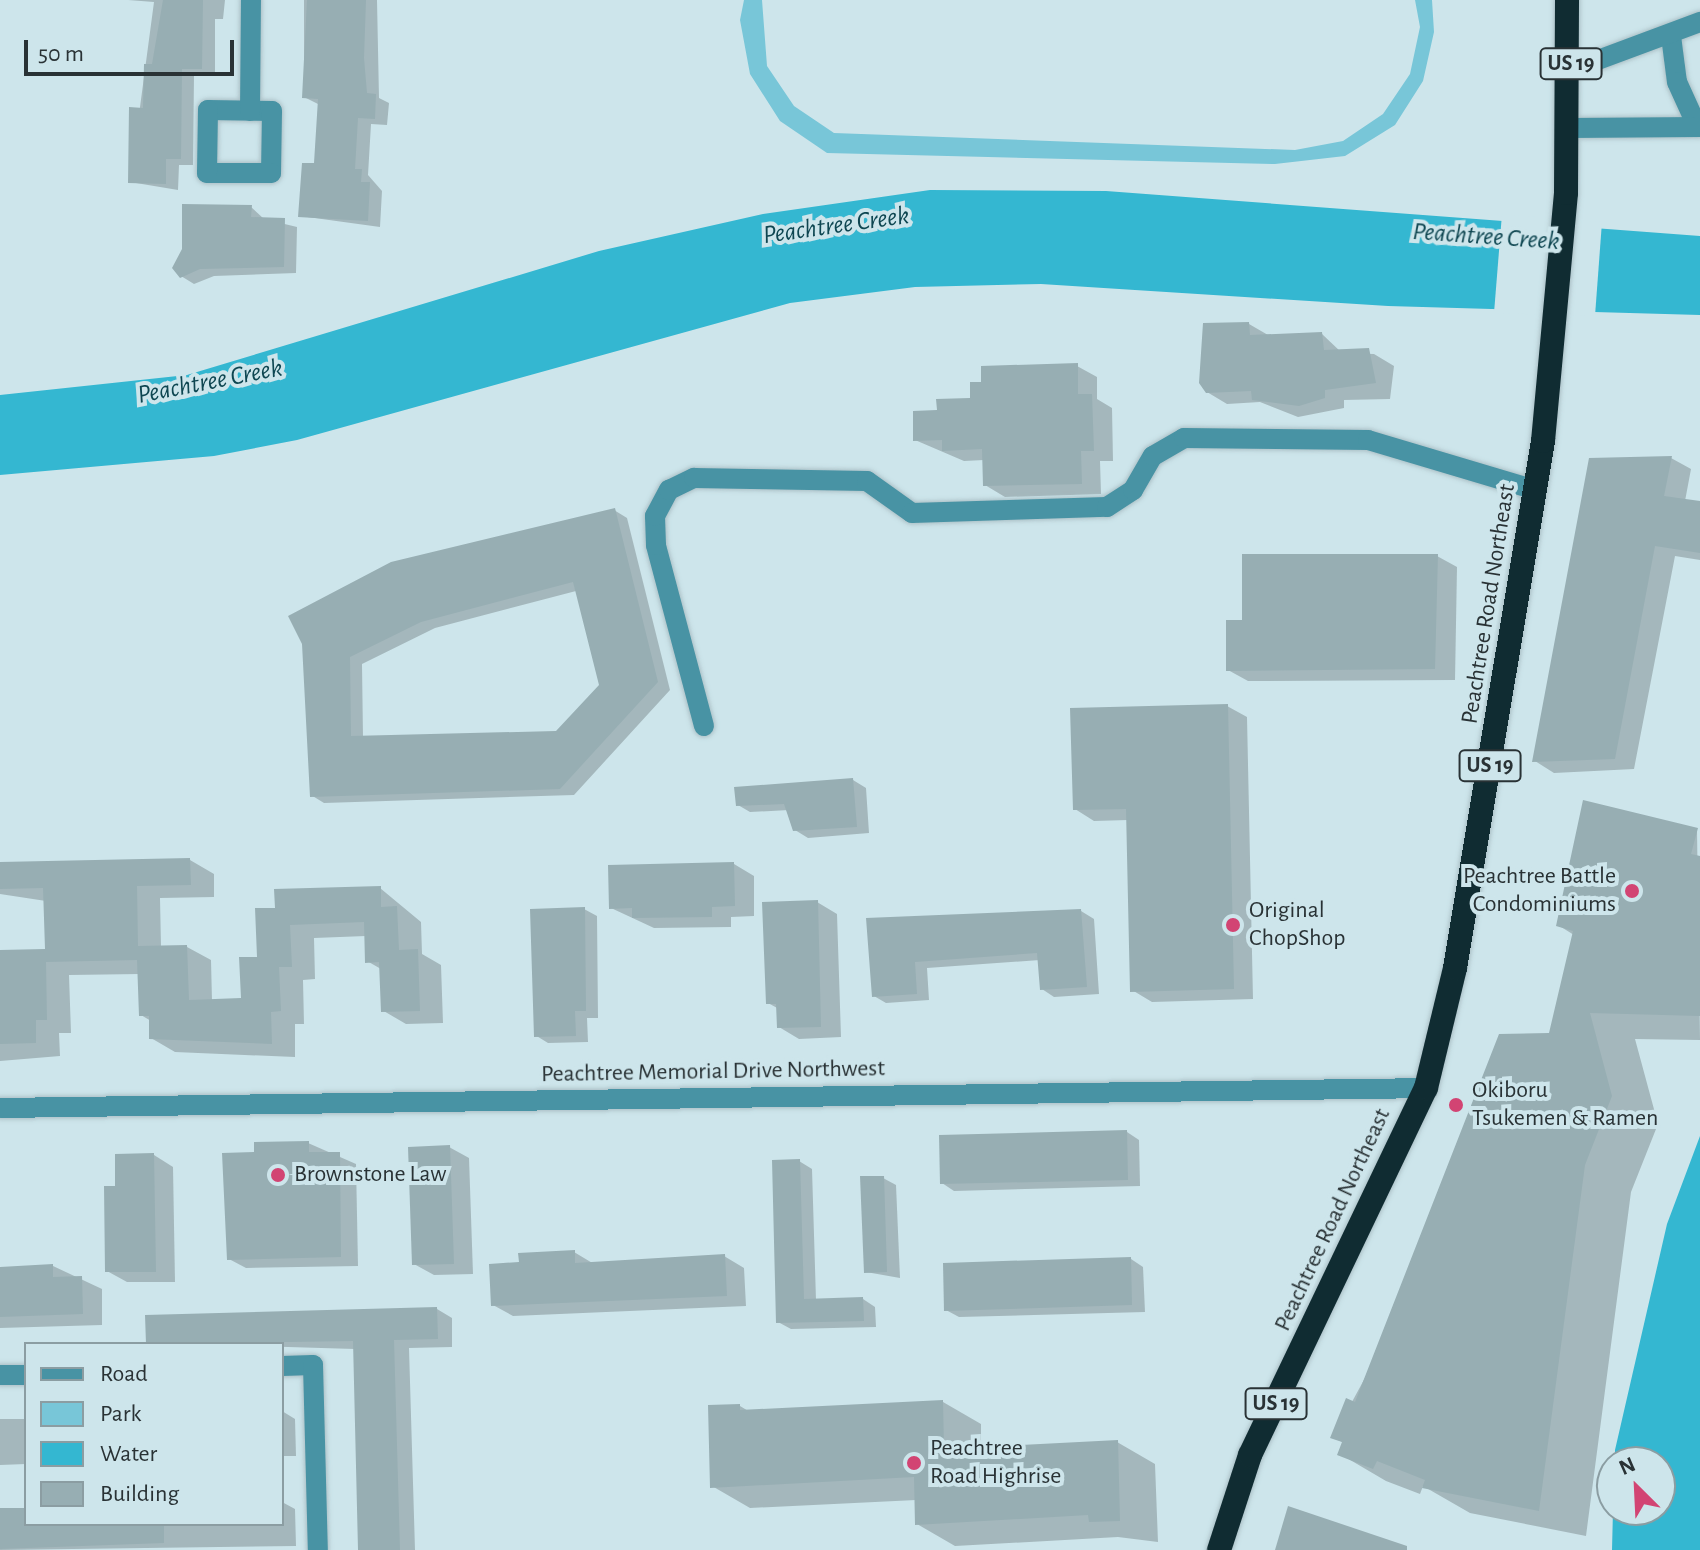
<!DOCTYPE html>
<html>
<head>
<meta charset="utf-8">
<style>
	body { margin:0 }
	#map { position:relative; width:1700px; height:1550px; overflow:hidden; background:#cde5eb; font-family:"Alegreya Sans",sans-serif }
	div>[style] { position:absolute }
	.green>* { inset:0; background:#78c6d8 }
	.water>* { inset:0; background:#34b7d1 }
	.pier>* { inset:0; background:#cde5eb }
	.shadow>* { inset:0; background:#0003 }
	.building>* { inset:0; background:#97aeb3 }
	.roads { filter:drop-shadow(0 0 2px #acc1c7) drop-shadow(0 0 2px #acc1c7) }
	.minor>* { height:20px; margin:-10px; padding:0 10px; transform-origin:10px; border-radius:10px; background:#4893a4 }
	.highway>* { height:24px; margin:-12px; padding:0 12px; transform-origin:12px; border-radius:12px; background:#102c32 }
	.dots>* { width:22px; height:22px; translate:-50% -50%; box-sizing:border-box; border:4px solid #cde5eb; border-radius:50% }
	span { translate:-50% -50%; white-space:nowrap; text-align:center; line-height:1.15; -webkit-text-stroke:8px #cde5eb; paint-order:stroke }
	.shield-label span { padding:2px 6px; background:#cde5eb; border:2px solid; border-radius:6px; -webkit-text-stroke-width:0 }
	.shield-label { font-size:22px; color:#293235; font-weight:700 }
	.street-label { font-size:24px; color:#293235 }
	.poi-label { font-size:24px; color:#293235 }
	.right { translate:-100% -50%; text-align:right }
	.left { translate:0 -50%; text-align:left }
	.water-label { font-size:26px; color:#0e4651; font-style:italic }
	.legend { position:absolute; left:24px; top:1342px; width:260px; height:184px; box-sizing:border-box; background:#cde5eb; border:2px solid #8b9da2; margin:0; padding:10px 14px; list-style:none; font-size:24px; color:#293235 }
	.legend li { display:flex; align-items:center; gap:16px; height:40px }
	.legend b { width:40px; border:2px solid #8b9da2 }
	.north { position:absolute; left:1596px; top:1446px; width:80px; height:80px; box-sizing:border-box; background:#cde5eb; border:2px solid #8b9da2; border-radius:50%; rotate:336deg; font-size:22px; font-weight:700; line-height:32px; text-align:center; color:#293235 }
	.north::after { content:''; display:block; margin:auto; width:28px; height:36px; background:#d24473; clip-path:polygon(50% 0,100% 100%,50% 72%,0 100%) }
	.scale { position:absolute; left:24px; top:40px; width:210px; height:36px; box-sizing:border-box; border:4px solid #293235; border-top:0; padding-left:10px; font-size:24px; line-height:28px; white-space:nowrap; color:#293235; -webkit-text-stroke:6px #cde5eb; paint-order:stroke }
</style>
</head>
<body>
<div id="map">
	<div class="green">
		<div style="clip-path:polygon(744px 0,762px 0,767px 66px,794px 106px,834px 133px,1295px 150px,1343px 141px,1383px 114px,1410px 74px,1420px 27px,1415px 0,1432px 0,1434px 32px,1423px 81px,1395px 125px,1345px 156px,1275px 164px,827px 153px,780px 121px,750px 74px,740px 20px)"></div>
	</div>
	<div class="water">
		<div style="clip-path:polygon(930px 190px,1106px 191px,1700px 236px,1700px 315px,1388px 306px,1041px 284px,915px 287px,790px 303px,297px 440px,214px 456px,0 475px,0 395px,187px 375px,599px 251px,763px 214px)"></div>
		<div style="clip-path:polygon(1700px 1136px,1700px 1550px,1612px 1550px,1613px 1510px,1660px 1510px,1660px 1462px,1615px 1462px,1615px 1450px,1667px 1224px)"></div>
	</div>
	<div class="pier">
		<div style="clip-path:polygon(1502px 214px,1602px 222px,1595px 316px,1494px 313px)"></div>
	</div>
	<div class="shadow">
		<div style="clip-path:polygon(128px 0,225px 0,223px 19px,215px 19px,215px 76px,194px 75px,193px 165px,179px 165px,178px 190px,130px 182px,154px 2px)"></div>
		<div style="clip-path:polygon(304px 0,377px 0,379px 98px,389px 103px,387px 125px,371px 124px,368px 175px,382px 191px,380px 227px,300px 216px,316px 165px,320px 105px,304px 97px)"></div>
		<div style="clip-path:polygon(251px 207px,264px 219px,297px 227px,296px 273px,214px 276px,194px 284px,181px 276px)"></div>
		<div style="clip-path:polygon(1249px 324px,1268px 335px,1322px 334px,1342px 353px,1374px 354px,1394px 366px,1390px 399px,1344px 400px,1344px 408px,1298px 417px,1260px 402px,1227px 404px,1207px 392px)"></div>
		<div style="clip-path:polygon(1077px 366px,1097px 377px,1097px 399px,1112px 408px,1113px 461px,1100px 461px,1101px 494px,1005px 497px,985px 485px,984px 460px,964px 461px,915px 440px,939px 412px)"></div>
		<div style="clip-path:polygon(1671px 458px,1691px 469px,1685px 501px,1700px 503px,1700px 560px,1675px 556px,1634px 769px,1554px 773px,1535px 761px)"></div>
		<div style="clip-path:polygon(evenodd,614px 510px,627px 518px,670px 690px,574px 795px,324px 803px,311px 795px,304px 644px,614px 510px,576px 591px,601px 685px,557px 733px,363px 738px,362px 664px,435px 628px,576px 591px)"></div>
		<div style="clip-path:polygon(1437px 556px,1457px 567px,1455px 680px,1248px 681px,1228px 670px,1244px 622px)"></div>
		<div style="clip-path:polygon(1227px 706px,1247px 717px,1253px 999px,1152px 1002px,1132px 990px,1128px 820px,1094px 821px,1075px 809px)"></div>
		<div style="clip-path:polygon(853px 780px,866px 788px,869px 833px,808px 838px,795px 830px,789px 810px,750px 812px,738px 805px)"></div>
		<div style="clip-path:polygon(1697px 830px,1700px 1040px,1635px 1039px,1658px 1124px,1631px 1192px,1586px 1536px,1470px 1513px,1423px 1486px,1420px 1494px,1386px 1481px,1340px 1454px,1344px 1443px,1333px 1437px,1551px 1034px,1574px 935px,1558px 925px)"></div>
		<div style="clip-path:polygon(190px 860px,214px 874px,214px 897px,160px 898px,161px 947px,187px 947px,211px 960px,212px 1001px,243px 1000px,277px 909px,380px 888px,421px 922px,422px 954px,441px 965px,443px 1023px,406px 1024px,382px 1010px,381px 969px,367px 961px,366px 936px,314px 938px,315px 979px,303px 980px,304px 1024px,295px 1024px,295px 1057px,175px 1052px,151px 1038px,151px 1021px,141px 1015px,140px 974px,69px 975px,71px 1033px,59px 1033px,60px 1056px,0 1061px,0 952px,47px 951px,46px 901px,0 894px,0 864px)"></div>
		<div style="clip-path:polygon(734px 864px,754px 876px,754px 916px,731px 917px,731px 927px,654px 928px,611px 908px)"></div>
		<div style="clip-path:polygon(817px 902px,837px 914px,841px 1037px,799px 1039px,779px 1027px,779px 1009px,768px 1003px)"></div>
		<div style="clip-path:polygon(584px 909px,597px 916px,598px 1018px,587px 1018px,588px 1042px,548px 1043px,535px 1035px)"></div>
		<div style="clip-path:polygon(1081px 911px,1094px 919px,1099px 994px,1054px 997px,1042px 989px,1040px 960px,927px 968px,929px 1000px,886px 1003px,874px 996px,868px 920px)"></div>
		<div style="clip-path:polygon(1127px 1132px,1139px 1140px,1140px 1186px,954px 1191px,942px 1183px)"></div>
		<div style="clip-path:polygon(308px 1143px,356px 1164px,358px 1266px,246px 1268px,229px 1259px,256px 1154px)"></div>
		<div style="clip-path:polygon(449px 1147px,469px 1158px,473px 1274px,434px 1275px,414px 1264px)"></div>
		<div style="clip-path:polygon(154px 1155px,173px 1167px,175px 1282px,127px 1282px,107px 1271px)"></div>
		<div style="clip-path:polygon(799px 1161px,812px 1169px,816px 1300px,863px 1299px,875px 1307px,876px 1327px,791px 1329px,778px 1322px)"></div>
		<div style="clip-path:polygon(883px 1178px,896px 1185px,900px 1278px,866px 1272px)"></div>
		<div style="clip-path:polygon(574px 1252px,594px 1264px,724px 1256px,744px 1268px,746px 1306px,513px 1316px,493px 1305px,521px 1264px)"></div>
		<div style="clip-path:polygon(1131px 1259px,1143px 1267px,1145px 1312px,959px 1317px,946px 1310px)"></div>
		<div style="clip-path:polygon(53px 1266px,102px 1289px,102px 1325px,0 1328px,0 1273px)"></div>
		<div style="clip-path:polygon(437px 1309px,452px 1318px,452px 1347px,409px 1348px,415px 1550px,361px 1550px,355px 1349px,148px 1343px)"></div>
		<div style="clip-path:polygon(943px 1402px,981px 1424px,981px 1449px,1117px 1442px,1155px 1464px,1158px 1542px,1118px 1537px,955px 1546px,917px 1524px,916px 1500px,750px 1508px,712px 1486px,740px 1406px,750px 1412px)"></div>
		<div style="clip-path:polygon(282px 1411px,295px 1419px,296px 1456px,282px 1456px)"></div>
		<div style="clip-path:polygon(0 1419px,26px 1419px,26px 1464px,0 1465px)"></div>
		<div style="clip-path:polygon(282px 1502px,295px 1509px,296px 1546px,0 1550px,0 1509px,26px 1508px,26px 1524px,282px 1524px)"></div>
	</div>
	<div class="building">
		<div style="clip-path:polygon(163px 0,203px 0,202px 69px,182px 69px,181px 159px,166px 159px,166px 184px,128px 183px,129px 107px,143px 108px,144px 64px,152px 64px)"></div>
		<div style="clip-path:polygon(307px 0,366px 0,364px 58px,367px 93px,376px 94px,375px 119px,358px 118px,355px 169px,362px 169px,361px 182px,370px 182px,368px 221px,298px 217px,302px 163px,314px 163px,318px 99px,302px 98px)"></div>
		<div style="clip-path:polygon(182px 204px,252px 205px,251px 217px,285px 218px,284px 267px,200px 269px,180px 278px,172px 268px,182px 249px)"></div>
		<div style="clip-path:polygon(1249px 322px,1250px 335px,1322px 332px,1324px 350px,1369px 348px,1376px 383px,1325px 390px,1325px 398px,1299px 406px,1252px 400px,1251px 391px,1206px 393px,1199px 383px,1203px 323px)"></div>
		<div style="clip-path:polygon(1078px 363px,1078px 394px,1092px 394px,1094px 451px,1081px 451px,1082px 484px,983px 486px,982px 449px,942px 451px,942px 440px,913px 441px,913px 411px,937px 410px,936px 399px,970px 398px,970px 382px,981px 382px,981px 366px)"></div>
		<div style="clip-path:polygon(1672px 456px,1664px 496px,1700px 501px,1700px 553px,1655px 546px,1615px 759px,1532px 762px,1589px 458px)"></div>
		<div style="clip-path:polygon(evenodd,615px 508px,658px 682px,560px 789px,310px 797px,302px 644px,288px 616px,391px 562px,615px 508px,573px 582px,599px 685px,556px 731px,351px 736px,350px 657px,421px 622px,573px 582px)"></div>
		<div style="clip-path:polygon(1242px 554px,1438px 554px,1435px 669px,1226px 671px,1226px 620px,1242px 620px)"></div>
		<div style="clip-path:polygon(1228px 704px,1234px 989px,1130px 992px,1126px 809px,1073px 810px,1070px 708px)"></div>
		<div style="clip-path:polygon(853px 778px,857px 827px,793px 831px,784px 804px,736px 806px,734px 787px)"></div>
		<div style="clip-path:polygon(1583px 800px,1698px 828px,1691px 854px,1700px 856px,1700px 1016px,1590px 1013px,1612px 1096px,1585px 1165px,1539px 1511px,1422px 1488px,1425px 1480px,1377px 1461px,1373px 1469px,1337px 1455px,1342px 1442px,1330px 1438px,1346px 1398px,1355px 1402px,1499px 1034px,1549px 1033px,1573px 931px,1556px 926px)"></div>
		<div style="clip-path:polygon(190px 858px,191px 885px,137px 886px,138px 946px,187px 945px,189px 1000px,241px 998px,239px 957px,257px 957px,255px 908px,275px 908px,274px 889px,381px 886px,381px 907px,397px 906px,399px 950px,418px 949px,420px 1011px,381px 1012px,379px 962px,365px 963px,364px 922px,290px 925px,292px 967px,279px 967px,281px 1011px,271px 1012px,272px 1044px,149px 1039px,149px 1016px,139px 1016px,137px 960px,46px 962px,47px 1020px,36px 1020px,36px 1043px,0 1044px,0 950px,45px 949px,43px 888px,0 889px,0 862px)"></div>
		<div style="clip-path:polygon(734px 862px,735px 906px,712px 907px,712px 917px,632px 918px,632px 908px,609px 909px,608px 865px)"></div>
		<div style="clip-path:polygon(818px 900px,821px 1027px,777px 1028px,776px 1004px,766px 1004px,762px 902px)"></div>
		<div style="clip-path:polygon(585px 907px,586px 1011px,575px 1011px,576px 1036px,534px 1037px,530px 909px)"></div>
		<div style="clip-path:polygon(1081px 909px,1087px 987px,1040px 990px,1037px 953px,915px 962px,917px 994px,872px 997px,866px 918px)"></div>
		<div style="clip-path:polygon(1127px 1130px,1128px 1180px,940px 1184px,939px 1135px)"></div>
		<div style="clip-path:polygon(309px 1141px,309px 1152px,340px 1152px,341px 1257px,227px 1260px,222px 1153px,254px 1152px,254px 1142px)"></div>
		<div style="clip-path:polygon(450px 1145px,454px 1264px,412px 1265px,408px 1147px)"></div>
		<div style="clip-path:polygon(154px 1153px,156px 1272px,105px 1272px,104px 1186px,115px 1186px,115px 1154px)"></div>
		<div style="clip-path:polygon(800px 1159px,804px 1299px,863px 1297px,864px 1321px,776px 1323px,772px 1160px)"></div>
		<div style="clip-path:polygon(860px 1176px,884px 1176px,887px 1272px,864px 1273px)"></div>
		<div style="clip-path:polygon(575px 1250px,575px 1263px,725px 1254px,727px 1296px,491px 1306px,489px 1264px,519px 1262px,518px 1253px)"></div>
		<div style="clip-path:polygon(1131px 1257px,1132px 1305px,944px 1311px,943px 1263px)"></div>
		<div style="clip-path:polygon(53px 1264px,53px 1277px,82px 1276px,83px 1314px,0 1317px,0 1267px)"></div>
		<div style="clip-path:polygon(437px 1307px,438px 1339px,394px 1340px,400px 1550px,358px 1550px,353px 1341px,146px 1344px,145px 1315px)"></div>
		<div style="clip-path:polygon(943px 1400px,944px 1449px,1118px 1440px,1120px 1521px,1089px 1522px,1088px 1515px,915px 1525px,914px 1477px,710px 1488px,708px 1405px,740px 1404px,740px 1410px)"></div>
		<div style="clip-path:polygon(1288px 1506px,1407px 1546px,1407px 1550px,1275px 1550px)"></div>
		<div style="clip-path:polygon(0 1508px,26px 1508px,26px 1524px,164px 1524px,164px 1543px,0 1549px)"></div>
	</div>
	<div class="roads">
		<div class="minor">
			<div style="left:1671px;top:36px;width:46px;rotate:82.6deg"></div>
			<div style="left:1677px;top:82px;width:48px;rotate:65.6deg"></div>
			<div style="left:1571px;top:70px;width:138px;rotate:-20.4deg"></div>
			<div style="left:208px;top:110px;width:64px;rotate:0.9deg"></div>
			<div style="left:272px;top:111px;width:62px;rotate:90.9deg"></div>
			<div style="left:271px;top:173px;width:64px;rotate:180deg"></div>
			<div style="left:207px;top:173px;width:63px;rotate:-89.1deg"></div>
			<div style="left:250px;top:111px;width:111px;rotate:-89.5deg"></div>
			<div style="left:1569px;top:128px;width:131px;rotate:-0.4deg"></div>
			<div style="left:704px;top:726px;width:187px;rotate:-104.9deg"></div>
			<div style="left:656px;top:545px;width:29px;rotate:-92deg"></div>
			<div style="left:655px;top:516px;width:30px;rotate:-62deg"></div>
			<div style="left:669px;top:490px;width:28px;rotate:-26deg"></div>
			<div style="left:694px;top:478px;width:173px;rotate:1deg"></div>
			<div style="left:867px;top:481px;width:55px;rotate:35.4deg"></div>
			<div style="left:912px;top:513px;width:195px;rotate:-1.8deg"></div>
			<div style="left:1107px;top:507px;width:31px;rotate:-33deg"></div>
			<div style="left:1133px;top:490px;width:39px;rotate:-60deg"></div>
			<div style="left:1153px;top:456px;width:36px;rotate:-30deg"></div>
			<div style="left:1184px;top:438px;width:184px;rotate:0.6deg"></div>
			<div style="left:1368px;top:440px;width:175px;rotate:16.6deg"></div>
			<div style="left:0;top:1108px;width:1426px;rotate:-0.8deg"></div>
			<div style="left:282px;top:1366px;width:31px;rotate:-2deg"></div>
			<div style="left:313px;top:1365px;width:185px;rotate:88.5deg"></div>
			<div style="left:0;top:1375px;width:26px"></div>
		</div>
		<div class="highway">
			<div style="left:1219px;top:1550px;width:100px;rotate:-71.9deg"></div>
			<div style="left:1250px;top:1455px;width:407px;rotate:-64.4deg"></div>
			<div style="left:1426px;top:1088px;width:123px;rotate:-76.4deg"></div>
			<div style="left:1455px;top:968px;width:534px;rotate:-80.52deg"></div>
			<div style="left:1543px;top:441px;width:249px;rotate:-84.7deg"></div>
			<div style="left:1566px;top:193px;width:193px;rotate:-89.7deg"></div>
		</div>
	</div>
	<div class="dots">
		<div style="left:1632px;top:891px;background:#d24473"></div>
		<div style="left:1233px;top:925px;background:#d24473"></div>
		<div style="left:1456px;top:1105px;background:#d24473"></div>
		<div style="left:278px;top:1175px;background:#d24473"></div>
		<div style="left:914px;top:1463px;background:#d24473"></div>
	</div>
	<div class="shield-label">
		<span style="left:1571px;top:64px">US 19</span>
		<span style="left:1490px;top:766px">US 19</span>
		<span style="left:1276px;top:1404px">US 19</span>
	</div>
	<div class="street-label">
		<span style="left:1489px;top:604px;rotate:-81deg">Peachtree Road Northeast</span>
		<span style="left:713px;top:1072px;rotate:-1deg">Peachtree Memorial Drive Northwest</span>
		<span style="left:1333px;top:1220px;rotate:-65deg">Peachtree Road Northeast</span>
	</div>
	<div class="poi-label">
		<span class="right" style="left:1616px;top:891px">Peachtree Battle<br>Condominiums</span>
		<span class="left" style="left:1249px;top:925px">Original<br>ChopShop</span>
		<span class="left" style="left:1472px;top:1105px">Okiboru<br>Tsukemen &amp; Ramen</span>
		<span class="left" style="left:294px;top:1175px">Brownstone Law</span>
		<span class="left" style="left:930px;top:1463px">Peachtree<br>Road Highrise</span>
	</div>
	<div class="water-label">
		<span style="left:836px;top:226px;rotate:-8deg">Peachtree Creek</span>
		<span style="left:1486px;top:237px;rotate:4deg">Peachtree Creek</span>
		<span style="left:210px;top:382px;rotate:-11deg">Peachtree Creek</span>
	</div>
	<ul class="legend">
	<li><b style="height:10px;background:#4893a4"></b>Road</li>
	<li><b style="height:22px;background:#78c6d8"></b>Park</li>
	<li><b style="height:22px;background:#34b7d1"></b>Water</li>
	<li><b style="height:22px;background:#97aeb3"></b>Building</li>
	</ul>
	<div class="north">N</div>
	<div class="scale">50 m</div>
</div>
</body>
</html>
